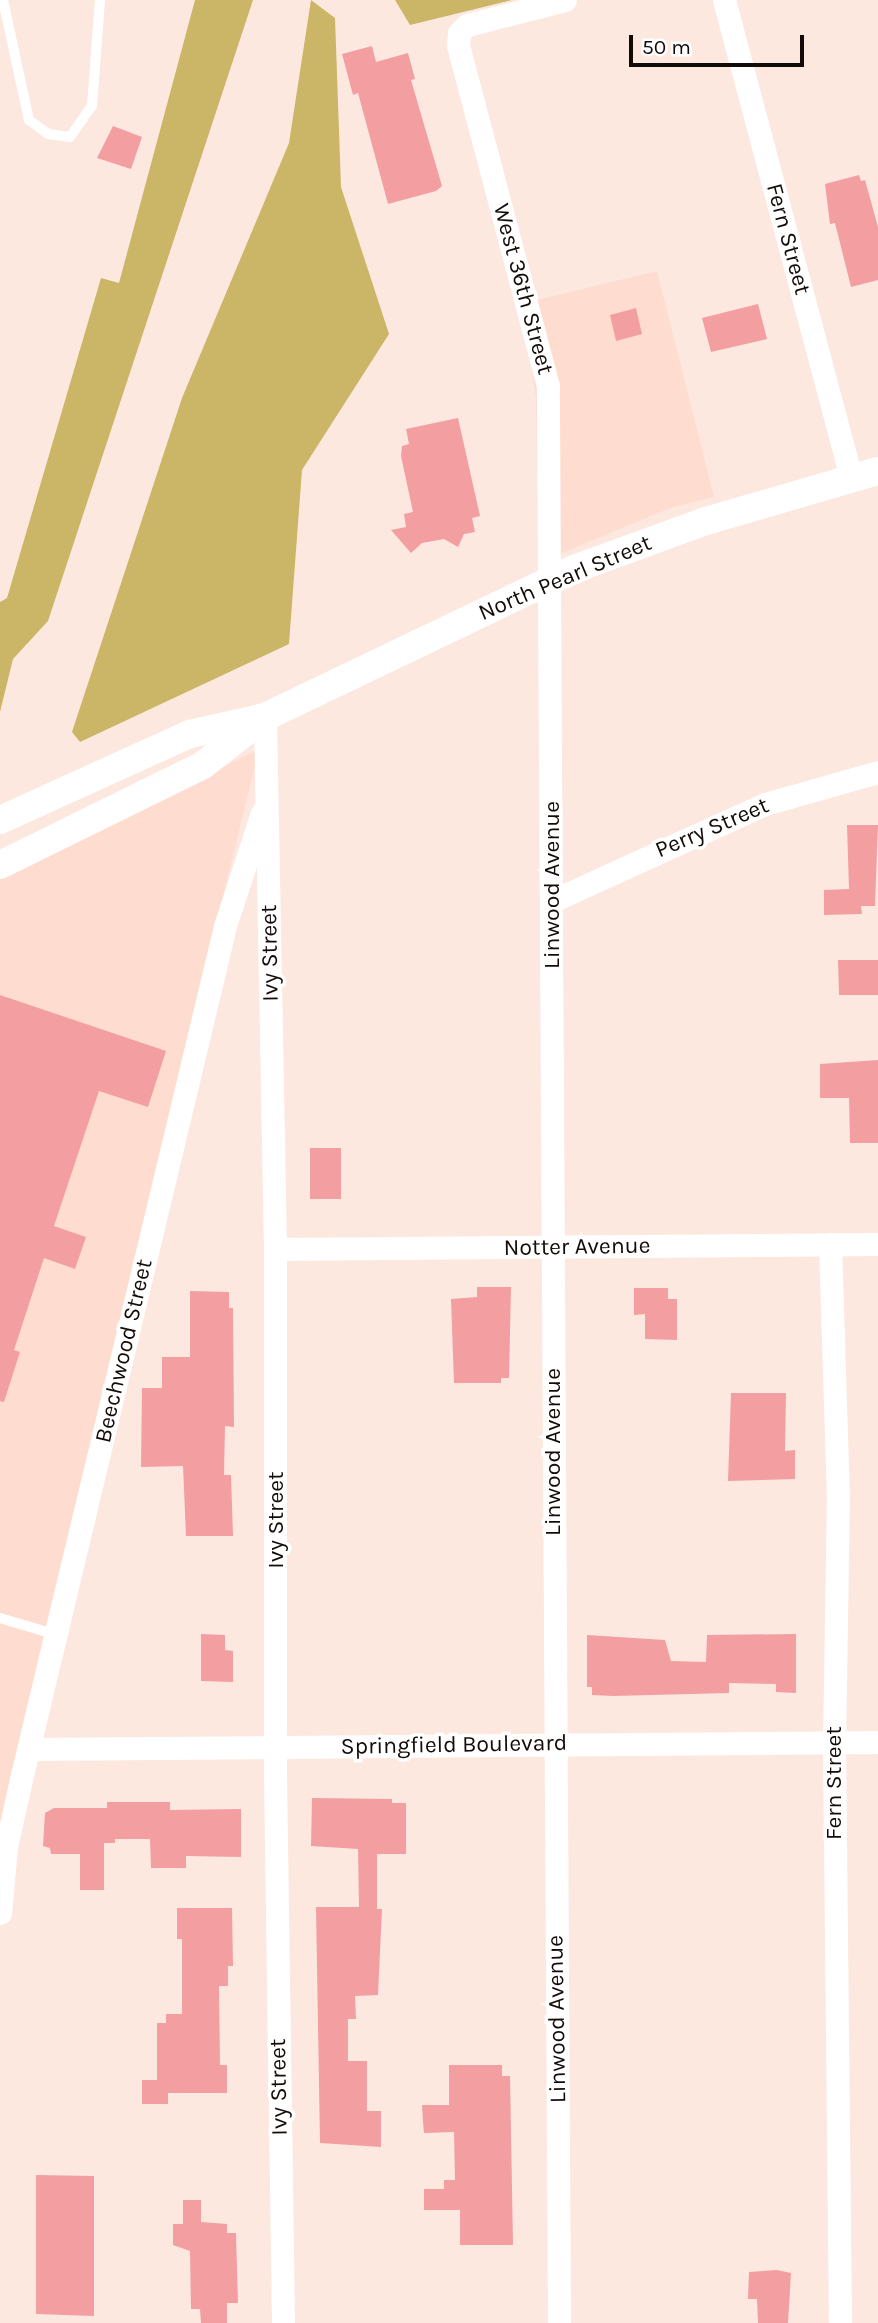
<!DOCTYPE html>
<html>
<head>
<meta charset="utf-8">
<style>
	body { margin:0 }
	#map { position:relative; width:878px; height:2323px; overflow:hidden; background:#fde8e0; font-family:Karla,sans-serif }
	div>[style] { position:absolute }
	.built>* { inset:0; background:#feddd0 }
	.forest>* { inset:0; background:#cbb566 }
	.building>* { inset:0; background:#f39ea1 }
	.service>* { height:10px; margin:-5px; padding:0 5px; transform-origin:5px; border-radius:5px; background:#fff }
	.minor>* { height:23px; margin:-11.5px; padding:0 11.5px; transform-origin:11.5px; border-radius:11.5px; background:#fff }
	.tertiary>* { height:28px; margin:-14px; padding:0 14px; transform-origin:14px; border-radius:14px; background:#fff }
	span { translate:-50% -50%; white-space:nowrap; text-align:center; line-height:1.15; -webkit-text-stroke:7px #fff; paint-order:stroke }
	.street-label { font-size:23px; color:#130b08 }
	.scale { position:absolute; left:629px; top:35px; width:175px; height:32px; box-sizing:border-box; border:4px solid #130b08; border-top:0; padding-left:9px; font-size:21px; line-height:24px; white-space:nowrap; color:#130b08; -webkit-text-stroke:5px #fff; paint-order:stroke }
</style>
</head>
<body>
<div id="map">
	<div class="built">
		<div style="clip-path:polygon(657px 271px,714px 497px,670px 508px,538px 563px,536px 399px,528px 341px,516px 305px)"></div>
		<div style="clip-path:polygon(259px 749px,50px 1608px,0 1825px,0 878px)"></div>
	</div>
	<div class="forest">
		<div style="clip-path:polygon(195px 0,253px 0,48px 621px,13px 659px,0 712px,0 602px,7px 598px,101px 278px,119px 283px)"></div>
		<div style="clip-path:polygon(311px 0,335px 18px,341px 187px,389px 334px,302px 470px,289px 644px,80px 742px,72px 732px,182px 398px,289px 143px)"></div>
		<div style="clip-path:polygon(395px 0,512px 0,410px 25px)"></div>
	</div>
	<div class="building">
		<div style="clip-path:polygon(372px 46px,376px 62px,408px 53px,415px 79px,411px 80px,442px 186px,436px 191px,388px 204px,358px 93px,353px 95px,342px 54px)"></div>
		<div style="clip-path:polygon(113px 126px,142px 137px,131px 169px,97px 158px)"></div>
		<div style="clip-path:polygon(859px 175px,861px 181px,865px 180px,878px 227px,878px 280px,851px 287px,835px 223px,830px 224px,825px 184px)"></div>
		<div style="clip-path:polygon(758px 304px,767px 339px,711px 352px,702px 318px)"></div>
		<div style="clip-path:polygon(636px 308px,642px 334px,616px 341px,610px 315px)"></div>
		<div style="clip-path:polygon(458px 418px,480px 516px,472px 518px,475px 532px,464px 534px,458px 547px,444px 539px,422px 543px,411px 553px,391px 530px,406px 527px,404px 514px,413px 512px,401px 456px,402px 446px,409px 444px,406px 429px)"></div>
		<div style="clip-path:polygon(847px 825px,878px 825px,875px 906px,861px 906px,862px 914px,824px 915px,824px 890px,849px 889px)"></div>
		<div style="clip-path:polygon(838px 960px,878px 960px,878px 995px,839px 995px)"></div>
		<div style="clip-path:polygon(0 995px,166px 1051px,148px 1107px,99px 1091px,54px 1226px,86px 1237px,75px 1269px,44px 1258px,14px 1350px,20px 1352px,4px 1402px,0 1401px)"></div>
		<div style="clip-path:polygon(878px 1060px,878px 1143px,850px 1143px,849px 1098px,820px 1098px,820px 1064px)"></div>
		<div style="clip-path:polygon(310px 1148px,341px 1148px,341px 1199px,310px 1199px)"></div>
		<div style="clip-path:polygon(477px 1287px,511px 1287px,509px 1378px,501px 1378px,501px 1383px,454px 1383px,451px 1299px,477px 1297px)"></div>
		<div style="clip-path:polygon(634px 1288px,668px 1288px,668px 1299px,677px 1299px,677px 1340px,645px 1339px,645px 1314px,634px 1315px)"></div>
		<div style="clip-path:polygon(190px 1291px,229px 1292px,229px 1308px,233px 1308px,234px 1427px,225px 1426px,224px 1475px,231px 1475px,233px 1536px,186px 1536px,183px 1466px,141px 1467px,142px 1388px,162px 1388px,162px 1357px,190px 1357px)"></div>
		<div style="clip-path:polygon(731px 1393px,786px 1393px,785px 1451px,795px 1450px,795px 1479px,728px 1481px)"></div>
		<div style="clip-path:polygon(201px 1634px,225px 1635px,225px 1650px,233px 1651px,233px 1682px,201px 1681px)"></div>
		<div style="clip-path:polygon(796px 1634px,796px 1693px,776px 1692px,776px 1684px,729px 1683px,729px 1693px,613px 1696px,592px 1695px,592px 1687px,587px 1687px,587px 1635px,665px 1640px,671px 1661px,706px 1662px,707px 1635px)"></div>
		<div style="clip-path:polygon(312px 1798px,392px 1799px,392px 1803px,406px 1803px,406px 1854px,377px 1854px,377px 1909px,382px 1909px,378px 1995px,355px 1996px,356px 2019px,348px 2019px,348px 2061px,367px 2061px,367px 2111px,381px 2111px,381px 2147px,320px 2143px,316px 1907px,359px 1907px,358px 1849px,311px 1846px)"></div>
		<div style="clip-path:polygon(107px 1802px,170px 1802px,170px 1810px,241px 1809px,241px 1857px,186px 1856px,186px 1868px,151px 1868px,150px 1839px,115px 1839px,115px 1843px,104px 1843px,104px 1890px,80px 1890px,80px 1854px,51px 1854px,50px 1848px,43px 1846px,45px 1813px,54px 1808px,107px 1808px)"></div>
		<div style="clip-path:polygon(177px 1908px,232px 1908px,233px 1966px,228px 1966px,228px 1986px,219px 1986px,220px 2065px,227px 2065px,227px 2093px,168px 2093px,168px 2104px,142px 2104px,142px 2080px,157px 2080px,157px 2023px,166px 2023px,166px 2014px,182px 2014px,182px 1939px,177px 1939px)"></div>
		<div style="clip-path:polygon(449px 2065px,502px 2065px,502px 2076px,510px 2076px,513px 2245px,460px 2245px,460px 2210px,424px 2210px,424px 2189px,444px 2189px,444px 2180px,455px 2180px,454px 2132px,424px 2133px,423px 2122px,422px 2105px,449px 2105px)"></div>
		<div style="clip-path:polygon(36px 2175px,94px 2176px,94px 2316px,36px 2314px)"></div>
		<div style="clip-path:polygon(183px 2200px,201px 2200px,201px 2222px,227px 2224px,227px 2233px,236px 2233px,238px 2303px,227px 2303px,227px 2323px,201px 2323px,200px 2309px,191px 2309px,190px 2251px,173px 2245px,173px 2224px,183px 2224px)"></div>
		<div style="clip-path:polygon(777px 2270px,791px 2273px,788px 2323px,758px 2323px,757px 2299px,748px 2299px,749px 2272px)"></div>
	</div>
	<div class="service">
		<div style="left:3px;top:0;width:123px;rotate:77.8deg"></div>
		<div style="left:29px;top:120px;width:24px;rotate:36deg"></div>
		<div style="left:48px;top:134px;width:22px;rotate:8deg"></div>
		<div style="left:70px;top:137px;width:38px;rotate:-55deg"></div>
		<div style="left:92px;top:106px;width:106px;rotate:-85.7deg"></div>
		<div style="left:0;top:1618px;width:59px;rotate:16.6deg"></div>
	</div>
	<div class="minor">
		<div style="left:724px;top:0;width:495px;rotate:75.1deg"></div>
		<div style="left:265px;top:717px;width:532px;rotate:88.92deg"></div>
		<div style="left:275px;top:1249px;width:526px;rotate:90deg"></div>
		<div style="left:275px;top:1775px;width:548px;rotate:89.16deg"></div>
		<div style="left:552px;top:901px;width:234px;rotate:-24.5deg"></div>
		<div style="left:765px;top:804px;width:117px;rotate:-15.8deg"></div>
		<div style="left:830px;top:1244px;width:249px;rotate:88.2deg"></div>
		<div style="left:838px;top:1493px;width:249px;rotate:90.9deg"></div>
		<div style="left:834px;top:1742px;width:581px;rotate:89.41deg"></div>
		<div style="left:275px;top:1249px;width:603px;rotate:-0.48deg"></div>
		<div style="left:29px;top:1749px;width:849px;rotate:-0.47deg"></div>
		<div style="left:0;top:1913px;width:66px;rotate:-84.8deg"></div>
		<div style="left:6px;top:1847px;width:74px;rotate:-77.5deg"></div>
		<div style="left:22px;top:1775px;width:873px;rotate:-76.55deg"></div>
		<div style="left:225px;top:926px;width:119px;rotate:-71.9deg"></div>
		<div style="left:559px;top:2323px;width:1937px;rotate:-90.33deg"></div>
		<div style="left:548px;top:386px;width:353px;rotate:-104.8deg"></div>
		<div style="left:458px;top:45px;width:12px;rotate:-85deg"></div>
		<div style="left:459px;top:33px;width:11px;rotate:-45deg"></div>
		<div style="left:467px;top:25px;width:101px;rotate:-14.3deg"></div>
	</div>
	<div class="tertiary">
		<div style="left:0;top:820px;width:209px;rotate:-24.4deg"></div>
		<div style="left:190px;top:734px;width:77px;rotate:-12.8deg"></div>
		<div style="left:265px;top:717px;width:343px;rotate:-25.6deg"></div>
		<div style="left:574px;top:569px;width:140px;rotate:-20deg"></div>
		<div style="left:706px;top:521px;width:179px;rotate:-16.2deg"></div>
		<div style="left:0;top:865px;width:226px;rotate:-26.2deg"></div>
		<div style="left:203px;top:765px;width:68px;rotate:-37.9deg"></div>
	</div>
	<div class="street-label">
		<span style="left:788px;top:239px;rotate:75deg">Fern Street</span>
		<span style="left:523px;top:289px;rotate:75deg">West 36th Street</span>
		<span style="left:565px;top:578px;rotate:-23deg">North Pearl Street</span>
		<span style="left:712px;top:828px;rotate:-23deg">Perry Street</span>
		<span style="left:552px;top:885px;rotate:-90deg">Linwood Avenue</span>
		<span style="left:270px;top:953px;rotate:-91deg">Ivy Street</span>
		<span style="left:577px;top:1247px;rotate:-1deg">Notter Avenue</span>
		<span style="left:124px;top:1351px;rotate:-77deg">Beechwood Street</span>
		<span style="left:553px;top:1452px;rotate:-90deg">Linwood Avenue</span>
		<span style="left:276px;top:1520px;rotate:-90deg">Ivy Street</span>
		<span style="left:454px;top:1745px;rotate:-1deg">Springfield Boulevard</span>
		<span style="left:834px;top:1783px;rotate:-90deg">Fern Street</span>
		<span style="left:557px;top:2019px;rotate:-91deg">Linwood Avenue</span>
		<span style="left:279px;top:2087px;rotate:-91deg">Ivy Street</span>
	</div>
	<div class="scale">50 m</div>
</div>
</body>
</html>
